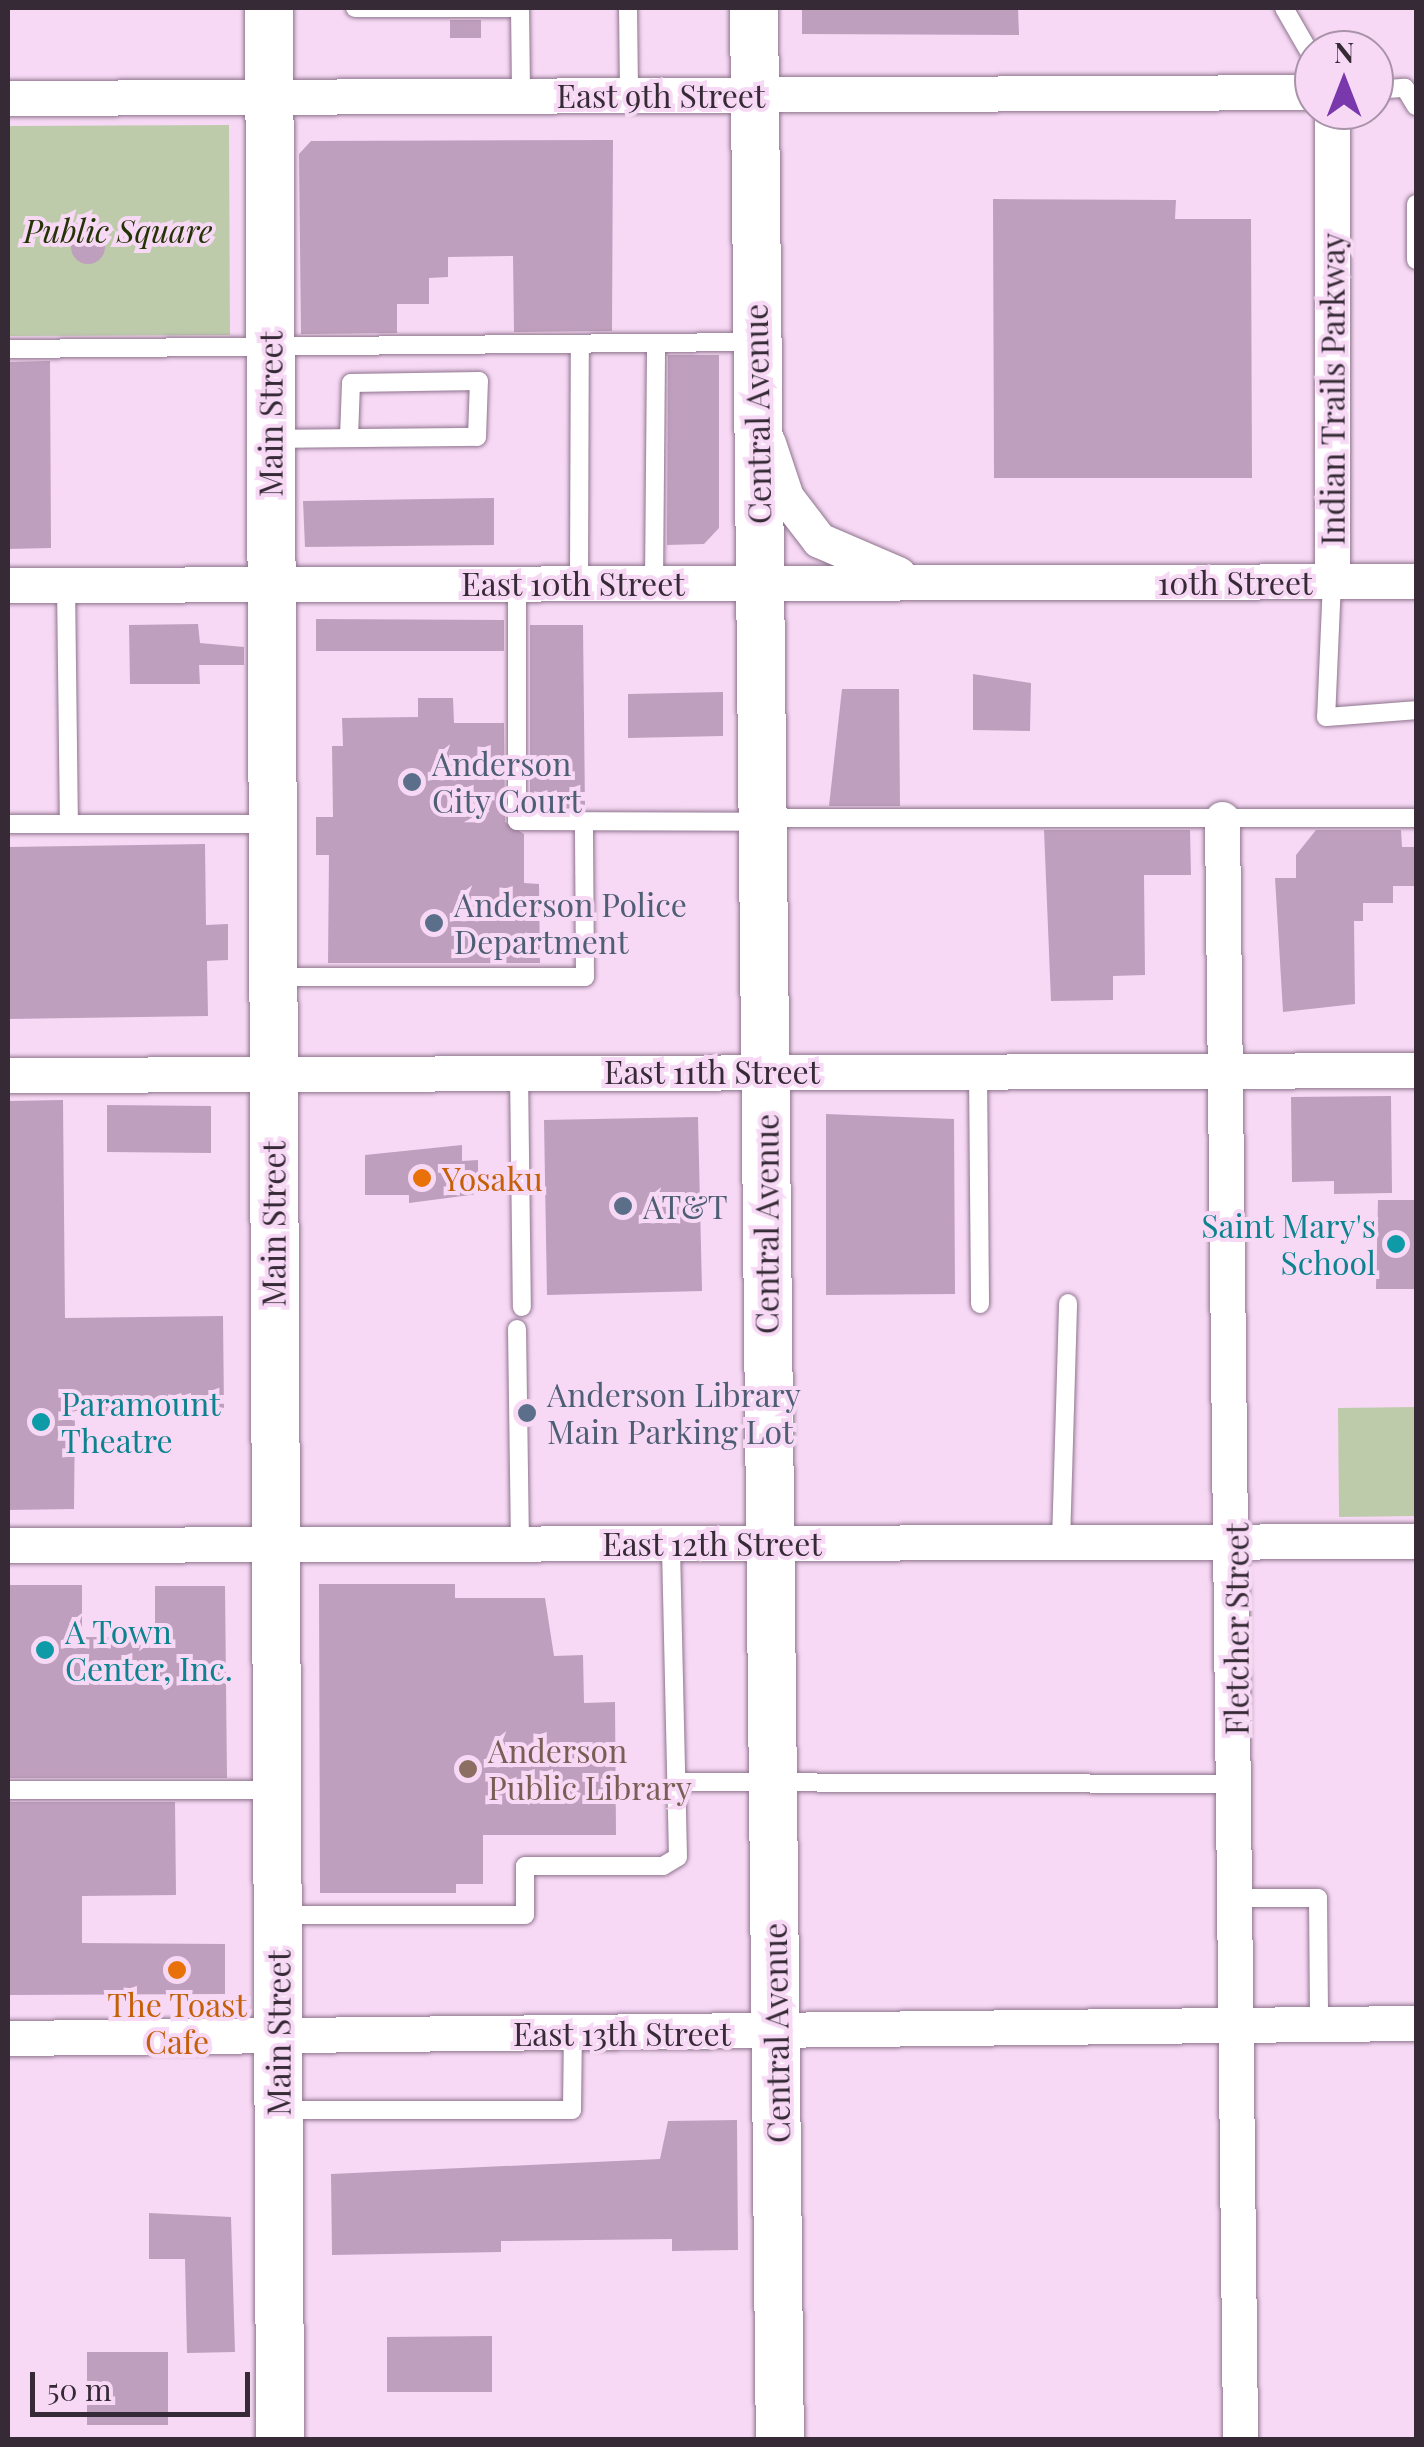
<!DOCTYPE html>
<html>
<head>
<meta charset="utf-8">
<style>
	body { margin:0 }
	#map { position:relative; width:1424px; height:2447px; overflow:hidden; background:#f7d9f5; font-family:"Playfair Display",serif }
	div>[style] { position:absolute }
	.green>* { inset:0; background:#bdcbab }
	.building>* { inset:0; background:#bf9fbe }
	.round { border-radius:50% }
	.roads { filter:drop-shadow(0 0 2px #8e748d) drop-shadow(0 0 2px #8e748d) }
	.lane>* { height:18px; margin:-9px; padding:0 9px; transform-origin:9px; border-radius:9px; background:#fff }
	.street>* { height:35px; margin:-17.5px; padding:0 17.5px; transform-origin:17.5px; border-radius:17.5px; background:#fff }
	.secondary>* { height:48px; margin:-24px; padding:0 24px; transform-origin:24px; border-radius:24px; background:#fff }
	.dots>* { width:28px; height:28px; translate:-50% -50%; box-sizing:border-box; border:5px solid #f7d9f5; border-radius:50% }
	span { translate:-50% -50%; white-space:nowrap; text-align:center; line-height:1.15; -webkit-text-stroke:8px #f7d9f5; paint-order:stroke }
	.street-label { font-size:32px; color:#352a35 }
	.park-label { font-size:32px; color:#243306; font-style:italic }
	.service-label { font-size:32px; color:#4e5e75 }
	.left { translate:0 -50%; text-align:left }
	.food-label { font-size:32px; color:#c56008 }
	.culture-label { font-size:32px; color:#0d838f }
	.right { translate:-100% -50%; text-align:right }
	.education-label { font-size:32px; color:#785e54 }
	.frame { position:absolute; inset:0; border:10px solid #352a35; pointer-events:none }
	.north { position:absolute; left:1294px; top:30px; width:100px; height:100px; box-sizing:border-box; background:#f7d9f5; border:2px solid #a993a8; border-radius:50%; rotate:0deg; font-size:28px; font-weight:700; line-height:40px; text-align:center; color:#352a35 }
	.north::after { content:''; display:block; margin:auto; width:35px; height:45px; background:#7a38ad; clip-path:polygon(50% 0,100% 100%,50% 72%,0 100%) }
	.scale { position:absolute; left:30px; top:2372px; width:220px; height:45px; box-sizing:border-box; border:5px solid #352a35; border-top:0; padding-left:12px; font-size:30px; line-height:35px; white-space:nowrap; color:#352a35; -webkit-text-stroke:8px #f7d9f5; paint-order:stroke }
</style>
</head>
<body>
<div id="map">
	<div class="green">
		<div style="clip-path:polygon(229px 125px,230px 335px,8px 336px,8px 126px)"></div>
		<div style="clip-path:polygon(1416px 1407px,1416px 1516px,1339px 1517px,1338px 1408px)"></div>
	</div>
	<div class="building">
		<div style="clip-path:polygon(802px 8px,1018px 8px,1019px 35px,802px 34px)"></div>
		<div style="clip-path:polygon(450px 20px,481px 20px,481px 38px,450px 38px)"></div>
		<div style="clip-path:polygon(613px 140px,612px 331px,514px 332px,513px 256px,448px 257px,448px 277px,429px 278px,429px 304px,397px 304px,397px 333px,301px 334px,299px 154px,311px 141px)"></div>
		<div style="clip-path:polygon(993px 199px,1176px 200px,1175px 219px,1251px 219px,1252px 478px,994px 478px)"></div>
		<div class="round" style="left:71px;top:230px;width:34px;height:34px"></div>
		<div style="clip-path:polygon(668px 355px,719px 355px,719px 528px,704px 544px,667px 545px)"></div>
		<div style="clip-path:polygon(8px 362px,50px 361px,51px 548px,8px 549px)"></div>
		<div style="clip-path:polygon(494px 498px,494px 545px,305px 547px,303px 501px)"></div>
		<div style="clip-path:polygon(316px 619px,504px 620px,504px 651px,316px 651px)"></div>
		<div style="clip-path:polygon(198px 624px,200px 643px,244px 647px,244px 665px,199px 665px,200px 684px,130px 684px,129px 625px)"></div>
		<div style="clip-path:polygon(530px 625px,583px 625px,585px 809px,530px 809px)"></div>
		<div style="clip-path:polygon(973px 674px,1031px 683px,1030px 731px,973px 730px)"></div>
		<div style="clip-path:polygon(842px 689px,899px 689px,900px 806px,829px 806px)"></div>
		<div style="clip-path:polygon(723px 692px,723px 736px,628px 738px,628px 694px)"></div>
		<div style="clip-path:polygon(418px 698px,453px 698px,454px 723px,504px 723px,505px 822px,524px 834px,524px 883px,539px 884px,540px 963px,328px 963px,329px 855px,316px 855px,316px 817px,333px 817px,332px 746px,343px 746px,342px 718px,418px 717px)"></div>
		<div style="clip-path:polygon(1044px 830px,1190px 830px,1191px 875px,1144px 875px,1145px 975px,1113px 976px,1113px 1000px,1051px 1001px)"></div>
		<div style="clip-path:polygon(1316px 830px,1401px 830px,1402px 847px,1416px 847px,1416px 886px,1393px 886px,1393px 903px,1363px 903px,1363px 921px,1354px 921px,1355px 1004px,1283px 1012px,1275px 878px,1296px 878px,1296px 855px)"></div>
		<div style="clip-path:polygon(205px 844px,206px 925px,228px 924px,228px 960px,207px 961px,208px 1016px,8px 1019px,8px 847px)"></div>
		<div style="clip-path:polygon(1391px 1096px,1392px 1193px,1334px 1194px,1334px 1181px,1292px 1182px,1291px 1097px)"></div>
		<div style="clip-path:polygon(63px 1100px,65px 1318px,223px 1316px,224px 1410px,75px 1411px,74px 1509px,8px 1510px,8px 1101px)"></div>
		<div style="clip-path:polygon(107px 1105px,211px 1106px,211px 1153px,107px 1152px)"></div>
		<div style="clip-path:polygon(826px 1114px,954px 1119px,955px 1294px,826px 1295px)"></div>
		<div style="clip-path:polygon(698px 1117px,702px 1291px,547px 1295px,544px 1120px)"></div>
		<div style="clip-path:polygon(462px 1145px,462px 1161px,478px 1160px,478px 1194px,409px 1203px,409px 1195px,365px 1195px,365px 1155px)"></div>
		<div style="clip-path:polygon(1378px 1200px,1416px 1200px,1416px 1289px,1376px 1289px)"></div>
		<div style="clip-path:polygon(319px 1584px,455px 1584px,455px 1598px,545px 1598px,554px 1656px,583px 1655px,584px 1703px,615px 1702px,616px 1835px,483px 1835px,483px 1884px,456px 1884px,456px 1893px,320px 1893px)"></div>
		<div style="clip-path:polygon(8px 1585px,82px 1585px,82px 1637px,155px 1637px,155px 1586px,225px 1586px,227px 1778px,8px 1778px)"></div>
		<div style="clip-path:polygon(8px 1802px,175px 1802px,176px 1895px,82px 1896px,82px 1943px,225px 1944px,225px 1994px,8px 1995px)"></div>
		<div style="clip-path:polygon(737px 2120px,738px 2250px,672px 2251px,672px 2239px,501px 2241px,501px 2252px,332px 2255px,331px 2174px,660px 2159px,668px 2121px)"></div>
		<div style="clip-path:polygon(149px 2213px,231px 2217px,235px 2352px,187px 2353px,185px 2259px,149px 2259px)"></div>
		<div style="clip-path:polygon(492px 2336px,492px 2392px,387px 2392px,387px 2337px)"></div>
		<div style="clip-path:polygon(87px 2352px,168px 2352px,168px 2425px,87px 2425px)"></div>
	</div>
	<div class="roads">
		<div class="lane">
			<div style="left:355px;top:8px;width:165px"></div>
			<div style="left:520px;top:8px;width:88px;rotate:89.3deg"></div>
			<div style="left:628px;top:8px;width:87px;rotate:89.3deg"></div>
			<div style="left:1284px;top:8px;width:60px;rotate:60deg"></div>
			<div style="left:1374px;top:90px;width:31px;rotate:-4deg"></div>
			<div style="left:1405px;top:88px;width:21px;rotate:59deg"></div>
			<div style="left:1416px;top:204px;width:56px;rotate:90deg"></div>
			<div style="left:8px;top:349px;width:747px;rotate:-0.54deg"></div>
			<div style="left:271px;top:439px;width:206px;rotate:-0.6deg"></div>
			<div style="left:477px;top:437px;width:56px;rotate:-88deg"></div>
			<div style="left:479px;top:381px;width:128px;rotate:179.1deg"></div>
			<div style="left:351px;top:383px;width:55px;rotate:92.1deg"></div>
			<div style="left:1332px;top:582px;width:135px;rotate:92.5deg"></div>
			<div style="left:1326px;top:717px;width:90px;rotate:-4.4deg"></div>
			<div style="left:517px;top:583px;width:238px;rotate:90deg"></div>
			<div style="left:517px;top:821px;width:244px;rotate:0.2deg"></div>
			<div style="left:579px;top:583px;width:238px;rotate:-89.8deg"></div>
			<div style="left:654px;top:583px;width:239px;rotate:-89.5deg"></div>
			<div style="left:66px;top:584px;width:240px;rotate:89.3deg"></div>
			<div style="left:767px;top:818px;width:649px"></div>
			<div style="left:8px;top:824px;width:263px"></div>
			<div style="left:277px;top:977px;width:308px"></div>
			<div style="left:585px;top:977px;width:151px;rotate:-90.4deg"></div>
			<div style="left:978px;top:1070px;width:234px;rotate:89.5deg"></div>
			<div style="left:519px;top:1072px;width:235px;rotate:89.3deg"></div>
			<div style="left:517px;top:1329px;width:214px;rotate:89.2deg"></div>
			<div style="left:1061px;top:1542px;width:239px;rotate:-88.3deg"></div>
			<div style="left:677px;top:1782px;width:558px;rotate:0.21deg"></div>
			<div style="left:8px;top:1790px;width:268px"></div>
			<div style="left:1237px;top:1898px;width:81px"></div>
			<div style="left:1318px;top:1898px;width:125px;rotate:89.5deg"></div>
			<div style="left:279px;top:1915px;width:246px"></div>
			<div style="left:525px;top:1915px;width:49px;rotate:-90deg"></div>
			<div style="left:525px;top:1866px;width:138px"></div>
			<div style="left:663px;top:1866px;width:17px;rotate:-31deg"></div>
			<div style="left:678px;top:1857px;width:314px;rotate:-91.3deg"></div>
			<div style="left:279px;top:2110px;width:293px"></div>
			<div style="left:572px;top:2110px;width:77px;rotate:-89.3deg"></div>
		</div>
		<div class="street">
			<div style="left:8px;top:98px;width:1306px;rotate:-0.26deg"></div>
			<div style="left:768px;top:443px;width:57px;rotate:71.6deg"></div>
			<div style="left:786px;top:497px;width:54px;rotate:52.5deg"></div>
			<div style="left:819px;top:540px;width:86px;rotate:23.3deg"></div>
			<div style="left:1332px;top:582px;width:472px;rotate:-90deg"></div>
			<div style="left:8px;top:585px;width:1408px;rotate:-0.16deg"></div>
			<div style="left:1222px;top:819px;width:1621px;rotate:89.36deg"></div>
			<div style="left:8px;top:1075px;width:1408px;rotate:-0.2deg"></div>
			<div style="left:8px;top:1545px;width:1408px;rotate:-0.16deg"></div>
			<div style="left:8px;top:2038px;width:1408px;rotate:-0.61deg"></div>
		</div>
		<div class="secondary">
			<div style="left:269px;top:8px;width:2432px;rotate:89.74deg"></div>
			<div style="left:754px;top:8px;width:2432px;rotate:89.39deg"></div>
		</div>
	</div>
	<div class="dots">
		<div style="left:412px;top:782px;background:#5c6f8a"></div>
		<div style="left:434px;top:923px;background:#5c6f8a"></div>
		<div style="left:422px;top:1178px;background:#e8710a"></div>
		<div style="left:623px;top:1206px;background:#5c6f8a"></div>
		<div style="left:1396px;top:1244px;background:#0f9aa8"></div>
		<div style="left:527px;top:1413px;background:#5c6f8a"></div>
		<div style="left:41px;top:1422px;background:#0f9aa8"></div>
		<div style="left:45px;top:1650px;background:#0f9aa8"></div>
		<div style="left:468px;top:1769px;background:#8d6e63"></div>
		<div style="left:177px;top:1970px;background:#e8710a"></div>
	</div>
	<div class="street-label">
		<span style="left:661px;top:95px">East 9th Street</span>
		<span style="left:1332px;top:389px;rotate:-90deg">Indian Trails Parkway</span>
		<span style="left:270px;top:414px;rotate:-90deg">Main Street</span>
		<span style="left:757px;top:414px;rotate:-91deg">Central Avenue</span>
		<span style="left:1235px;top:582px">10th Street</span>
		<span style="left:573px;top:583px">East 10th Street</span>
		<span style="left:712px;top:1071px">East 11th Street</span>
		<span style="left:273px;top:1224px;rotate:-90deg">Main Street</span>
		<span style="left:766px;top:1224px;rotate:-90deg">Central Avenue</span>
		<span style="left:712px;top:1543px">East 12th Street</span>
		<span style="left:1236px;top:1629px;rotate:-90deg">Fletcher Street</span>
		<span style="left:278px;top:2033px;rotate:-90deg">Main Street</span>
		<span style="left:622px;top:2033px">East 13th Street</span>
		<span style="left:776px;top:2033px;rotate:-91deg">Central Avenue</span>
	</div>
	<div class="park-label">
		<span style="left:118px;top:230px">Public Square</span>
	</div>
	<div class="service-label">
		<span class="left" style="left:432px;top:782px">Anderson<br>City Court</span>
		<span class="left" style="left:454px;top:923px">Anderson Police<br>Department</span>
		<span class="left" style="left:643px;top:1206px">AT&amp;T</span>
		<span class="left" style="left:547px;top:1413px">Anderson Library<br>Main Parking Lot</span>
	</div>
	<div class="food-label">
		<span class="left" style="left:442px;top:1178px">Yosaku</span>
		<span style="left:177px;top:2023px">The Toast<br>Cafe</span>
	</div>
	<div class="culture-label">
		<span class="right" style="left:1376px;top:1244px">Saint Mary's<br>School</span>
		<span class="left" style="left:61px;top:1422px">Paramount<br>Theatre</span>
		<span class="left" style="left:65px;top:1650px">A Town<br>Center, Inc.</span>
	</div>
	<div class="education-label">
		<span class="left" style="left:488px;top:1769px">Anderson<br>Public Library</span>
	</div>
	<div class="frame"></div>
	<div class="north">N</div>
	<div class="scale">50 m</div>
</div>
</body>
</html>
